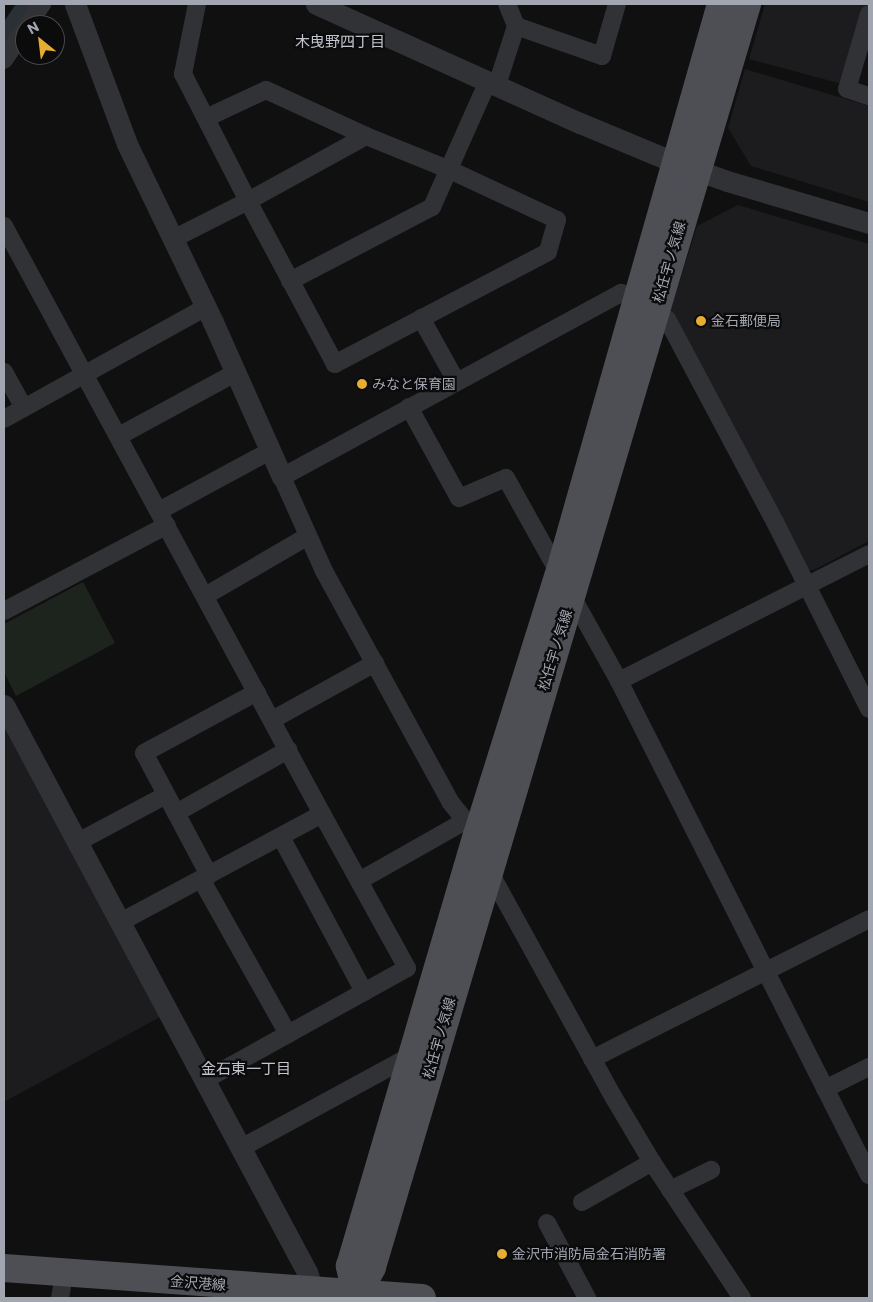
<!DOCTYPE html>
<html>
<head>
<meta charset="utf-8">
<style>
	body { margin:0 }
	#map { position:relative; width:873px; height:1302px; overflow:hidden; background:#101011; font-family:Commissioner,"Noto Sans JP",sans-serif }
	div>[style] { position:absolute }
	.built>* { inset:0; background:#1c1c1e }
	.green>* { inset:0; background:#1d241d }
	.river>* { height:26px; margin:-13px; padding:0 13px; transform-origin:13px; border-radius:13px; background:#293036 }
	.minor>* { height:18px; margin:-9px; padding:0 9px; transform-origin:9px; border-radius:9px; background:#313236 }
	.tertiary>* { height:21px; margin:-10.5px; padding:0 10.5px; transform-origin:10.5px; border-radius:10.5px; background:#313236 }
	.primary>* { height:28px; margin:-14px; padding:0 14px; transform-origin:14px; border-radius:14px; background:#4d4f55 }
	.dots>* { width:14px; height:14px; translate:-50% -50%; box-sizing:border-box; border:2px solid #0b0b0c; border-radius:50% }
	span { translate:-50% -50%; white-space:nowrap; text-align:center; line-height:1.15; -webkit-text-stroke:4.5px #0b0b0c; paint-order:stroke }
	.street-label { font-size:14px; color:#a2a6b1 }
	.poi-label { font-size:14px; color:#a2a6b1 }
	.left { translate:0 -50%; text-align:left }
	.neighbourhood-label { font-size:15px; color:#c3c5ce }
	.frame { position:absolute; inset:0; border:5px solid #a2a6b1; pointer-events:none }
	.north { position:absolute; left:15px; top:15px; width:50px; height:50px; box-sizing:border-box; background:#0b0b0c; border:1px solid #47494e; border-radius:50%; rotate:331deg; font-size:14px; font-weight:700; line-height:20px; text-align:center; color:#a2a6b1 }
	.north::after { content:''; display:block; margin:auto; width:18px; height:22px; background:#e7ad32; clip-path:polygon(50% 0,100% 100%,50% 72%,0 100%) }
</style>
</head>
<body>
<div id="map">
	<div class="built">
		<div style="clip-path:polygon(765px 4px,865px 4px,842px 84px,749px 59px)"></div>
		<div style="clip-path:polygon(745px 69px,869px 106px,869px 202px,751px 166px,728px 128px)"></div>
		<div style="clip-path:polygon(738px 205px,869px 244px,869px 541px,814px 570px,808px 570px,670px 312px,697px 226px)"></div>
		<div style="clip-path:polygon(4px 725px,160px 1017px,4px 1102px)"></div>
	</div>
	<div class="green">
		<div style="clip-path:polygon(83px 582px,115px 643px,16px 696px,4px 672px,4px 624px)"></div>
	</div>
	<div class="river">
		<div style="left:4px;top:44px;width:49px;rotate:-55deg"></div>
	</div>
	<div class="minor">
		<div style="left:869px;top:14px;width:78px;rotate:106.3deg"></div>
		<div style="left:847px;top:89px;width:23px;rotate:18deg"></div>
		<div style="left:27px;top:25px;width:26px;rotate:-54deg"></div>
		<div style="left:516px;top:26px;width:91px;rotate:19.2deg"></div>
		<div style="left:602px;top:56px;width:54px;rotate:-73.9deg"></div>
		<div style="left:4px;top:60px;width:37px;rotate:-56deg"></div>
		<div style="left:497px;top:85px;width:62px;rotate:-72.1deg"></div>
		<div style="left:516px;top:26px;width:24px;rotate:-112deg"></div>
		<div style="left:206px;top:118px;width:66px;rotate:-25deg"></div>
		<div style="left:266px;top:90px;width:110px;rotate:24.7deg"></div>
		<div style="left:4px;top:226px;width:668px;rotate:61.59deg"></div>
		<div style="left:322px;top:814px;width:228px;rotate:151.8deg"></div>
		<div style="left:173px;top:239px;width:84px;rotate:-26.9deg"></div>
		<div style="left:248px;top:201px;width:135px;rotate:-28.8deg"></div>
		<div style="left:366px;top:136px;width:91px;rotate:22deg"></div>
		<div style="left:450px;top:170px;width:118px;rotate:25deg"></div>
		<div style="left:557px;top:220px;width:33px;rotate:106deg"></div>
		<div style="left:548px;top:252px;width:241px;rotate:152.3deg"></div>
		<div style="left:335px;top:364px;width:185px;rotate:-118.1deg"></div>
		<div style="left:248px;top:201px;width:143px;rotate:-117.1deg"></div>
		<div style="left:183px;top:74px;width:71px;rotate:-78.7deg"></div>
		<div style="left:290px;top:281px;width:160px;rotate:-27.5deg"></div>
		<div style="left:432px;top:207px;width:138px;rotate:-66deg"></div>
		<div style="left:421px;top:318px;width:72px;rotate:60.9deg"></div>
		<div style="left:4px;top:372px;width:41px;rotate:60.9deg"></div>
		<div style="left:409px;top:407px;width:104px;rotate:61.2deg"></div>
		<div style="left:459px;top:498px;width:51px;rotate:-23.1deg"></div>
		<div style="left:506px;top:478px;width:232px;rotate:60.9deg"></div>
		<div style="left:619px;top:681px;width:554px;rotate:63.16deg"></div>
		<div style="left:4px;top:419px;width:231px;rotate:-29deg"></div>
		<div style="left:119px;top:436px;width:132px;rotate:-28.5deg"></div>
		<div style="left:159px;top:511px;width:126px;rotate:-28.4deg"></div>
		<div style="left:205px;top:596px;width:119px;rotate:-30.2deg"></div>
		<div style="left:4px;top:611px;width:184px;rotate:-27.8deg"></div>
		<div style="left:619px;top:681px;width:280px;rotate:-26.9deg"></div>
		<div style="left:272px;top:720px;width:118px;rotate:-29deg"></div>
		<div style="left:176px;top:813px;width:129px;rotate:-29.4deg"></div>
		<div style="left:281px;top:837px;width:176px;rotate:61.8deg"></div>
		<div style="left:78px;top:842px;width:100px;rotate:-28.1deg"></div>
		<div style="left:479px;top:842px;width:7px;rotate:-106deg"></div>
		<div style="left:477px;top:835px;width:41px;rotate:-129.1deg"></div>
		<div style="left:451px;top:803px;width:264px;rotate:-118.7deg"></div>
		<div style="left:324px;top:571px;width:103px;rotate:-114.1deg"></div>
		<div style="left:282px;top:477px;width:386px;rotate:-28.5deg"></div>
		<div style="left:621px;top:293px;width:17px;rotate:25deg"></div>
		<div style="left:636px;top:300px;width:36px;rotate:32deg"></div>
		<div style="left:667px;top:319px;width:230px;rotate:62deg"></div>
		<div style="left:775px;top:522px;width:209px;rotate:63.3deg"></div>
		<div style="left:488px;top:869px;width:261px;rotate:61.2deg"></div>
		<div style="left:614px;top:1098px;width:74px;rotate:59.3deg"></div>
		<div style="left:652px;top:1162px;width:163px;rotate:56.5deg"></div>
		<div style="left:209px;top:875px;width:138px;rotate:-118deg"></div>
		<div style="left:144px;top:753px;width:128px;rotate:-28.4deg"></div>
		<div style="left:201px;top:879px;width:178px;rotate:60.7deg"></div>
		<div style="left:359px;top:881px;width:122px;rotate:-29.5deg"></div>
		<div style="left:592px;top:1059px;width:310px;rotate:-26.8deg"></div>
		<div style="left:205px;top:1080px;width:231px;rotate:-29deg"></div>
		<div style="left:407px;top:968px;width:176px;rotate:-118.9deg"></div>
		<div style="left:825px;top:1089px;width:49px;rotate:-26.6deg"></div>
		<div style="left:241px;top:1148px;width:195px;rotate:-28.5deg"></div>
		<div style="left:412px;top:1055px;width:5px;rotate:11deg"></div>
		<div style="left:670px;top:1190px;width:46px;rotate:-26deg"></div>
		<div style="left:582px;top:1202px;width:81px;rotate:-29.7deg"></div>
		<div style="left:547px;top:1223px;width:85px;rotate:61.9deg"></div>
		<div style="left:60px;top:1298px;width:11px;rotate:-80deg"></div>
	</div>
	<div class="tertiary">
		<div style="left:75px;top:4px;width:149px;rotate:69.6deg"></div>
		<div style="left:127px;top:144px;width:198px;rotate:64.2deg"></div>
		<div style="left:213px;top:322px;width:170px;rotate:66deg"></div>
		<div style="left:316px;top:4px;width:290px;rotate:24.3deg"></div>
		<div style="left:580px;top:123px;width:104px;rotate:22.6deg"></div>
		<div style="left:676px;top:163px;width:54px;rotate:19.4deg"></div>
		<div style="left:727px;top:181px;width:148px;rotate:16.5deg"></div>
		<div style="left:4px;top:705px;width:643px;rotate:61.88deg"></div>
		<div style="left:307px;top:1272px;width:20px;rotate:72deg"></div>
		<div style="left:313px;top:1291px;width:7px;rotate:98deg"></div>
	</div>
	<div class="primary">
		<div style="left:4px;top:1268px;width:419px;rotate:4.1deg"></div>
		<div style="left:356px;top:1293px;width:28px;rotate:-103deg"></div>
		<div style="left:350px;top:1266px;width:449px;rotate:-73.6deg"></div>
		<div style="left:477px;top:835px;width:288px;rotate:-72.6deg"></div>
		<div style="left:563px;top:560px;width:578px;rotate:-74.14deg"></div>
		<div style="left:355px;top:1298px;width:35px;rotate:-61deg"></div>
		<div style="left:372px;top:1267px;width:1317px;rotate:-73.46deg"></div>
	</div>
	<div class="dots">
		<div style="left:701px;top:321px;background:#e7ad32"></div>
		<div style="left:362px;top:384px;background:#e7ad32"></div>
		<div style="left:502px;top:1254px;background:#e7ad32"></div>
	</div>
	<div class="street-label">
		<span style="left:669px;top:262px;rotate:-74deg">松任宇ノ気線</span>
		<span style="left:555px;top:650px;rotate:-73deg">松任宇ノ気線</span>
		<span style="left:439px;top:1038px;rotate:-74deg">松任宇ノ気線</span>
		<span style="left:198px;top:1283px;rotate:4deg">金沢港線</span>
	</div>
	<div class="poi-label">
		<span class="left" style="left:711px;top:321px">金石郵便局</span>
		<span class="left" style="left:372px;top:384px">みなと保育園</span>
		<span class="left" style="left:512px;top:1254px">金沢市消防局金石消防署</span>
	</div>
	<div class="neighbourhood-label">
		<span style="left:340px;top:42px">木曳野四丁目</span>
		<span style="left:246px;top:1069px">金石東一丁目</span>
	</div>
	<div class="frame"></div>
	<div class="north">N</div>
</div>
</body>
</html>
